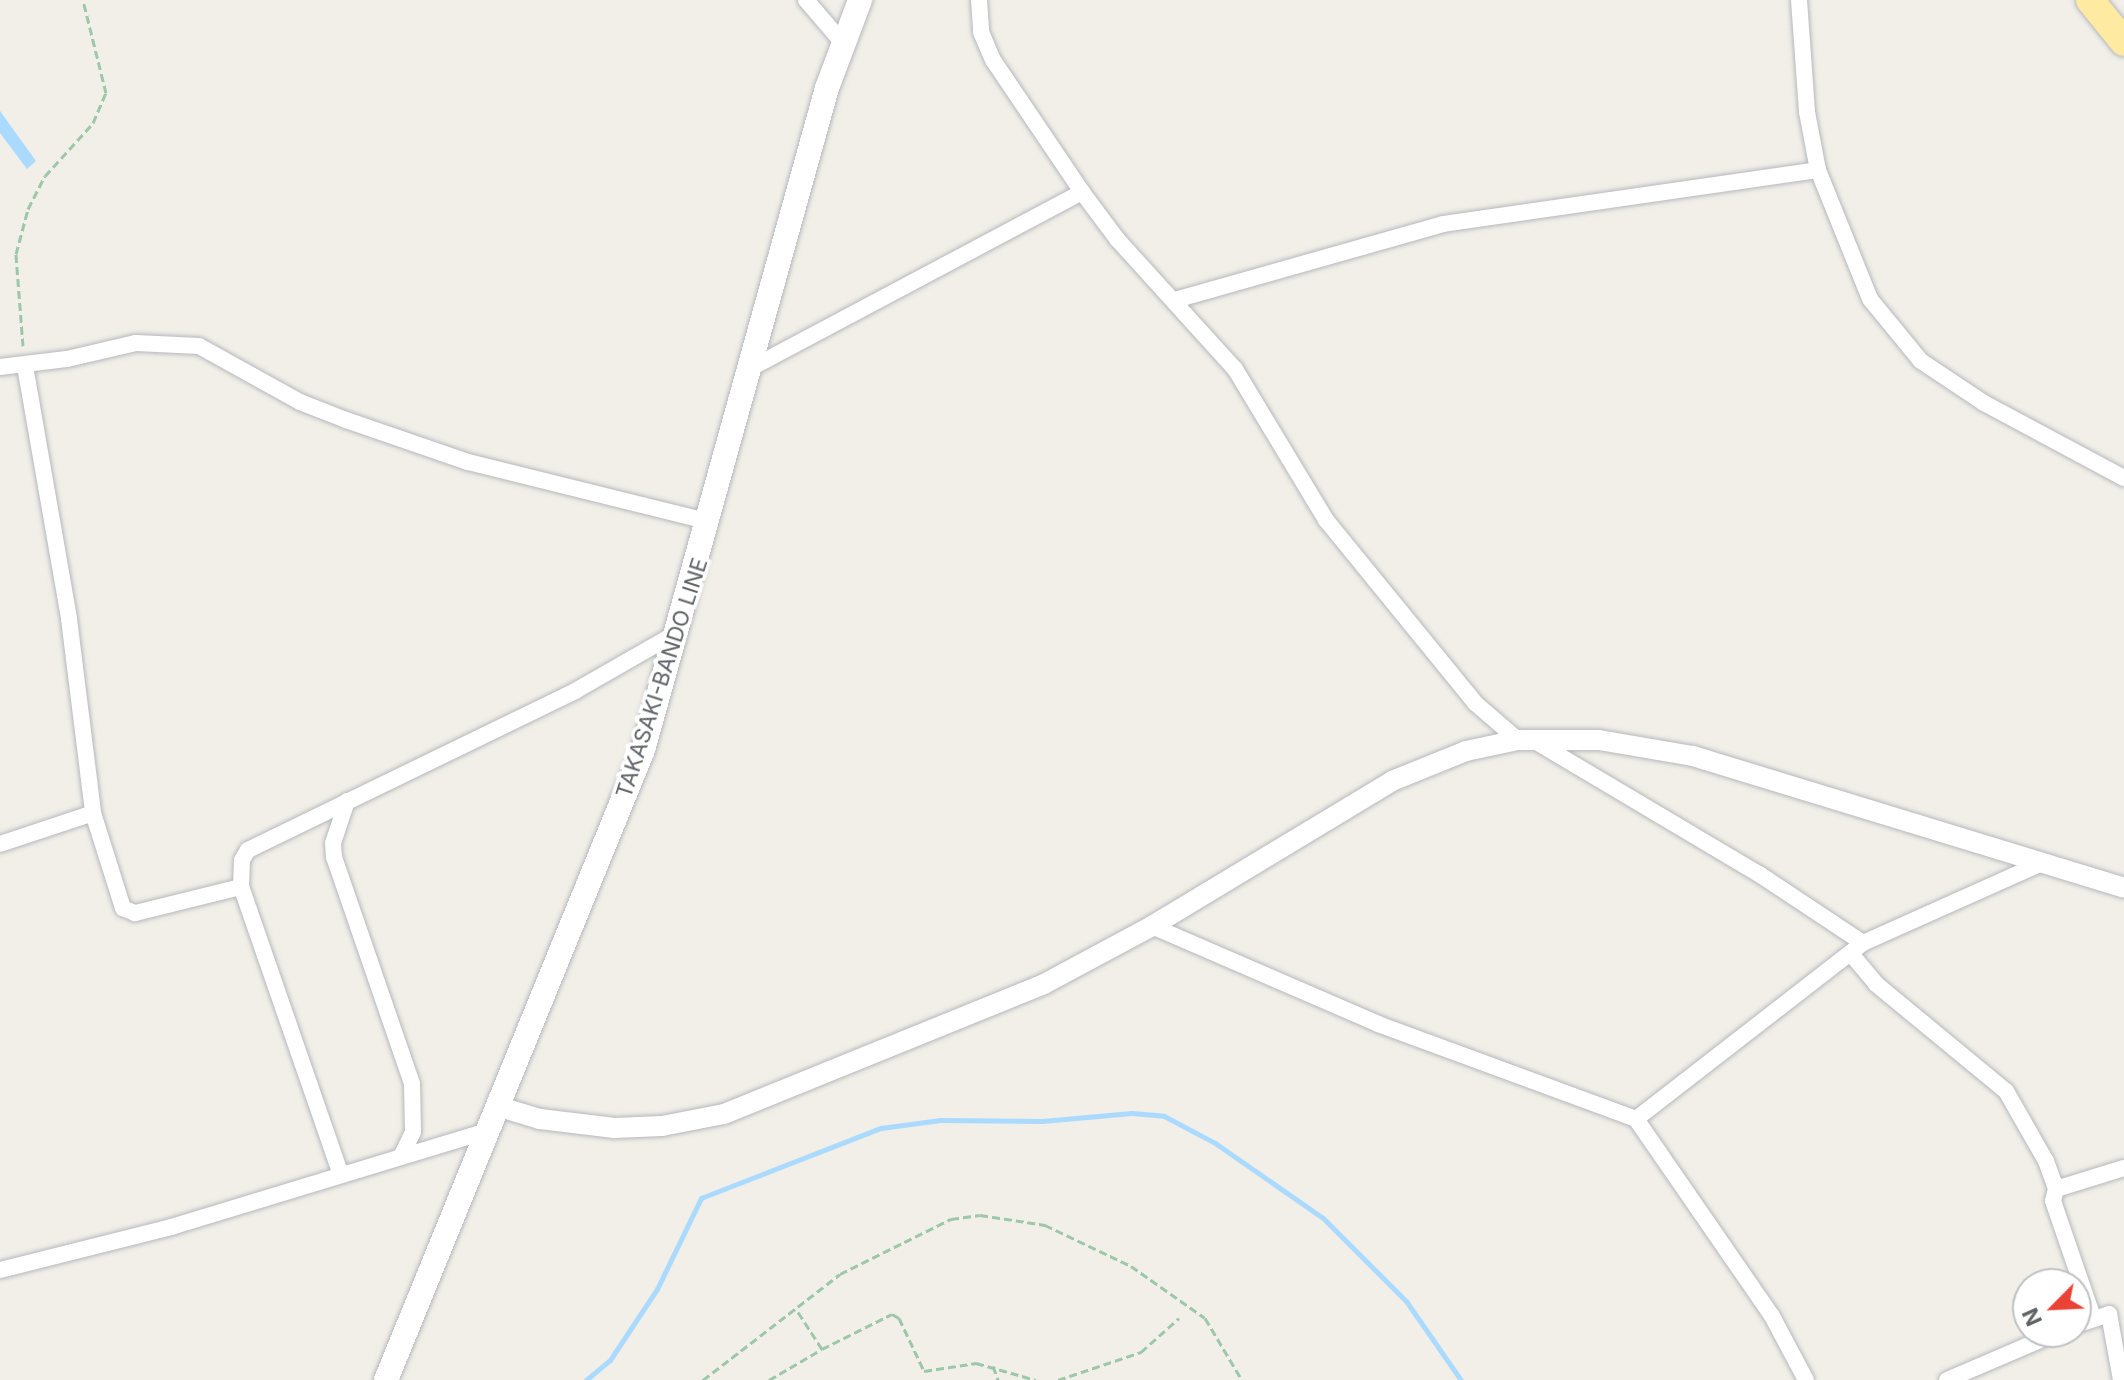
<!DOCTYPE html>
<html>
<head>
<meta charset="utf-8">
<style>
	body { margin:0 }
	#map { position:relative; width:2124px; height:1380px; overflow:hidden; background:#f1efe8; font-family:Inter,sans-serif }
	div>[style] { position:absolute }
	.water>* { inset:0; background:#aadaff }
	.stream>* { height:5px; margin:-2.5px; padding:0 2.5px; transform-origin:2.5px; border-radius:2.5px; background:#aadaff }
	.path>* { height:3px; margin-top:-1.5px; transform-origin:0; background:repeating-linear-gradient(90deg,#9cc7a9 0 8px,transparent 0 12px) }
	.roads { filter:drop-shadow(0 0 2px #b5b8bc) drop-shadow(0 0 2px #b5b8bc) }
	.minor>* { height:16px; margin:-8px; padding:0 8px; transform-origin:8px; border-radius:8px; background:#fff }
	.tertiary>* { height:20px; margin:-10px; padding:0 10px; transform-origin:10px; border-radius:10px; background:#fff }
	.secondary>* { height:24px; margin:-12px; padding:0 12px; transform-origin:12px; border-radius:12px; background:#fff }
	.trunk>* { height:28px; margin:-14px; padding:0 14px; transform-origin:14px; border-radius:14px; background:#feeaa1 }
	span { translate:-50% -50%; white-space:nowrap; text-align:center; line-height:1.15; -webkit-text-stroke:7px #fff; paint-order:stroke }
	.street-label { font-size:22px; color:#5f6368 }
	.north { position:absolute; left:2012px; top:1268px; width:80px; height:80px; box-sizing:border-box; background:#fff; border:2px solid #bfc1c3; border-radius:50%; rotate:246deg; font-size:22px; font-weight:700; line-height:32px; text-align:center; color:#5f6368 }
	.north::after { content:''; display:block; margin:auto; width:28px; height:36px; background:#ea4335; clip-path:polygon(50% 0,100% 100%,50% 72%,0 100%) }
</style>
</head>
<body>
<div id="map">
	<div class="water">
		<div style="clip-path:polygon(0 111px,36px 161px,27px 169px,0 133px)"></div>
	</div>
	<div class="stream">
		<div style="left:586px;top:1380px;width:31px;rotate:-40deg"></div>
		<div style="left:610px;top:1360px;width:85px;rotate:-56.5deg"></div>
		<div style="left:657px;top:1289px;width:101px;rotate:-64.2deg"></div>
		<div style="left:701px;top:1198px;width:193px;rotate:-21.3deg"></div>
		<div style="left:881px;top:1128px;width:60px;rotate:-7.7deg"></div>
		<div style="left:940px;top:1120px;width:102px;rotate:0.6deg"></div>
		<div style="left:1042px;top:1121px;width:90px;rotate:-5.1deg"></div>
		<div style="left:1132px;top:1113px;width:32px;rotate:5deg"></div>
		<div style="left:1164px;top:1116px;width:58px;rotate:27.9deg"></div>
		<div style="left:1215px;top:1143px;width:131px;rotate:34.8deg"></div>
		<div style="left:1323px;top:1218px;width:117px;rotate:45deg"></div>
		<div style="left:1406px;top:1301px;width:96px;rotate:55.2deg"></div>
	</div>
	<div class="path">
		<div style="left:23px;top:346px;width:92px;rotate:-94.4deg"></div>
		<div style="left:16px;top:254px;width:47px;rotate:-75.1deg"></div>
		<div style="left:28px;top:209px;width:37px;rotate:-63deg"></div>
		<div style="left:45px;top:176px;width:72px;rotate:-47.8deg"></div>
		<div style="left:93px;top:123px;width:33px;rotate:-67deg"></div>
		<div style="left:106px;top:93px;width:96px;rotate:-103.9deg"></div>
		<div style="left:822px;top:1349px;width:78px;rotate:-26.6deg"></div>
		<div style="left:892px;top:1314px;width:8px;rotate:30deg"></div>
		<div style="left:899px;top:1318px;width:59px;rotate:64.7deg"></div>
		<div style="left:924px;top:1371px;width:53px;rotate:-8.7deg"></div>
		<div style="left:976px;top:1363px;width:62px;rotate:15.8deg"></div>
		<div style="left:993px;top:1366px;width:15px;rotate:70deg"></div>
		<div style="left:703px;top:1380px;width:173px;rotate:-37.7deg"></div>
		<div style="left:840px;top:1274px;width:124px;rotate:-26.4deg"></div>
		<div style="left:951px;top:1219px;width:29px;rotate:-8deg"></div>
		<div style="left:980px;top:1215px;width:66px;rotate:8.7deg"></div>
		<div style="left:1045px;top:1225px;width:95px;rotate:25.5deg"></div>
		<div style="left:1131px;top:1266px;width:90px;rotate:35.1deg"></div>
		<div style="left:1205px;top:1318px;width:72px;rotate:59.2deg"></div>
		<div style="left:769px;top:1380px;width:61px;rotate:-30.3deg"></div>
		<div style="left:822px;top:1349px;width:48px;rotate:-123deg"></div>
		<div style="left:1058px;top:1380px;width:88px;rotate:-18.6deg"></div>
		<div style="left:1141px;top:1352px;width:51px;rotate:-41.8deg"></div>
	</div>
	<div class="roads">
		<div class="minor">
			<div style="left:806px;top:0;width:55px;rotate:49.4deg"></div>
			<div style="left:979px;top:0;width:32px;rotate:86deg"></div>
			<div style="left:981px;top:32px;width:30px;rotate:67deg"></div>
			<div style="left:993px;top:60px;width:159px;rotate:56deg"></div>
			<div style="left:1082px;top:192px;width:59px;rotate:53.3deg"></div>
			<div style="left:1117px;top:239px;width:176px;rotate:47.8deg"></div>
			<div style="left:1235px;top:369px;width:176px;rotate:58.9deg"></div>
			<div style="left:1326px;top:520px;width:236px;rotate:50.8deg"></div>
			<div style="left:1475px;top:703px;width:57px;rotate:40.7deg"></div>
			<div style="left:1799px;top:0;width:112px;rotate:85.9deg"></div>
			<div style="left:1807px;top:112px;width:59px;rotate:79.3deg"></div>
			<div style="left:1818px;top:170px;width:139px;rotate:68deg"></div>
			<div style="left:1870px;top:299px;width:80px;rotate:50.6deg"></div>
			<div style="left:1921px;top:361px;width:76px;rotate:33.7deg"></div>
			<div style="left:1984px;top:403px;width:159px;rotate:28.2deg"></div>
			<div style="left:1175px;top:300px;width:279px;rotate:-15.8deg"></div>
			<div style="left:1443px;top:224px;width:379px;rotate:-8.2deg"></div>
			<div style="left:25px;top:366px;width:257px;rotate:80.1deg"></div>
			<div style="left:69px;top:619px;width:195px;rotate:82.9deg"></div>
			<div style="left:93px;top:813px;width:100px;rotate:72.5deg"></div>
			<div style="left:123px;top:908px;width:13px;rotate:23deg"></div>
			<div style="left:135px;top:913px;width:109px;rotate:-13.8deg"></div>
			<div style="left:0;top:367px;width:67px;rotate:-6.8deg"></div>
			<div style="left:67px;top:359px;width:71px;rotate:-13.1deg"></div>
			<div style="left:136px;top:343px;width:63px;rotate:2.7deg"></div>
			<div style="left:199px;top:346px;width:115px;rotate:29deg"></div>
			<div style="left:300px;top:402px;width:49px;rotate:21.4deg"></div>
			<div style="left:346px;top:420px;width:129px;rotate:19deg"></div>
			<div style="left:468px;top:462px;width:249px;rotate:13.9deg"></div>
			<div style="left:751px;top:368px;width:375px;rotate:-28deg"></div>
			<div style="left:1533px;top:740px;width:263px;rotate:30.7deg"></div>
			<div style="left:1759px;top:874px;width:125px;rotate:33.6deg"></div>
			<div style="left:347px;top:801px;width:44px;rotate:108.4deg"></div>
			<div style="left:333px;top:843px;width:14px;rotate:86deg"></div>
			<div style="left:334px;top:857px;width:240px;rotate:71deg"></div>
			<div style="left:412px;top:1084px;width:48px;rotate:88.8deg"></div>
			<div style="left:413px;top:1132px;width:25px;rotate:116deg"></div>
			<div style="left:0;top:844px;width:98px;rotate:-18.4deg"></div>
			<div style="left:1152px;top:926px;width:246px;rotate:23.4deg"></div>
			<div style="left:1378px;top:1024px;width:275px;rotate:20.2deg"></div>
			<div style="left:1636px;top:1119px;width:239px;rotate:55.4deg"></div>
			<div style="left:1772px;top:1316px;width:72px;rotate:62deg"></div>
			<div style="left:1852px;top:955px;width:38px;rotate:50deg"></div>
			<div style="left:1876px;top:984px;width:168px;rotate:39.5deg"></div>
			<div style="left:2006px;top:1091px;width:81px;rotate:60.3deg"></div>
			<div style="left:2046px;top:1161px;width:30px;rotate:70deg"></div>
			<div style="left:2056px;top:1189px;width:12px;rotate:104deg"></div>
			<div style="left:2053px;top:1201px;width:123px;rotate:71deg"></div>
			<div style="left:1636px;top:1119px;width:287px;rotate:-37.8deg"></div>
			<div style="left:1863px;top:943px;width:198px;rotate:-24.1deg"></div>
			<div style="left:341px;top:1175px;width:305px;rotate:-109.1deg"></div>
			<div style="left:241px;top:887px;width:27px;rotate:-88deg"></div>
			<div style="left:242px;top:860px;width:12px;rotate:-59deg"></div>
			<div style="left:248px;top:850px;width:364px;rotate:-25.9deg"></div>
			<div style="left:575px;top:691px;width:119px;rotate:-29.8deg"></div>
			<div style="left:2056px;top:1189px;width:71px;rotate:-17.2deg"></div>
			<div style="left:0;top:1270px;width:176px;rotate:-14.1deg"></div>
			<div style="left:171px;top:1227px;width:333px;rotate:-16.9deg"></div>
			<div style="left:2076px;top:1325px;width:35px;rotate:-18deg"></div>
			<div style="left:2109px;top:1314px;width:67px;rotate:79.7deg"></div>
			<div style="left:1947px;top:1380px;width:122px;rotate:-23.2deg"></div>
		</div>
		<div class="tertiary">
			<div style="left:500px;top:1107px;width:42px;rotate:16.7deg"></div>
			<div style="left:540px;top:1119px;width:75px;rotate:6.9deg"></div>
			<div style="left:614px;top:1128px;width:48px;rotate:-2.4deg"></div>
			<div style="left:662px;top:1126px;width:63px;rotate:-11deg"></div>
			<div style="left:724px;top:1114px;width:345px;rotate:-22.1deg"></div>
			<div style="left:1044px;top:984px;width:123px;rotate:-28.2deg"></div>
			<div style="left:1152px;top:926px;width:280px;rotate:-31.1deg"></div>
			<div style="left:1392px;top:781px;width:80px;rotate:-22.1deg"></div>
			<div style="left:1466px;top:751px;width:53px;rotate:-11.9deg"></div>
			<div style="left:1518px;top:740px;width:81px"></div>
			<div style="left:1599px;top:740px;width:95px;rotate:9.7deg"></div>
			<div style="left:1693px;top:756px;width:451px;rotate:17deg"></div>
		</div>
		<div class="secondary">
			<div style="left:386px;top:1380px;width:680px;rotate:-67.81deg"></div>
			<div style="left:643px;top:750px;width:687px;rotate:-74.47deg"></div>
			<div style="left:827px;top:88px;width:94px;rotate:-69.4deg"></div>
		</div>
		<div class="trunk">
			<div style="left:2090px;top:0;width:54px;rotate:51deg"></div>
		</div>
	</div>
	<div class="street-label">
		<span style="left:662px;top:678px;rotate:-72deg">TAKASAKI-BANDO LINE</span>
	</div>
	<div class="north">N</div>
</div>
</body>
</html>
